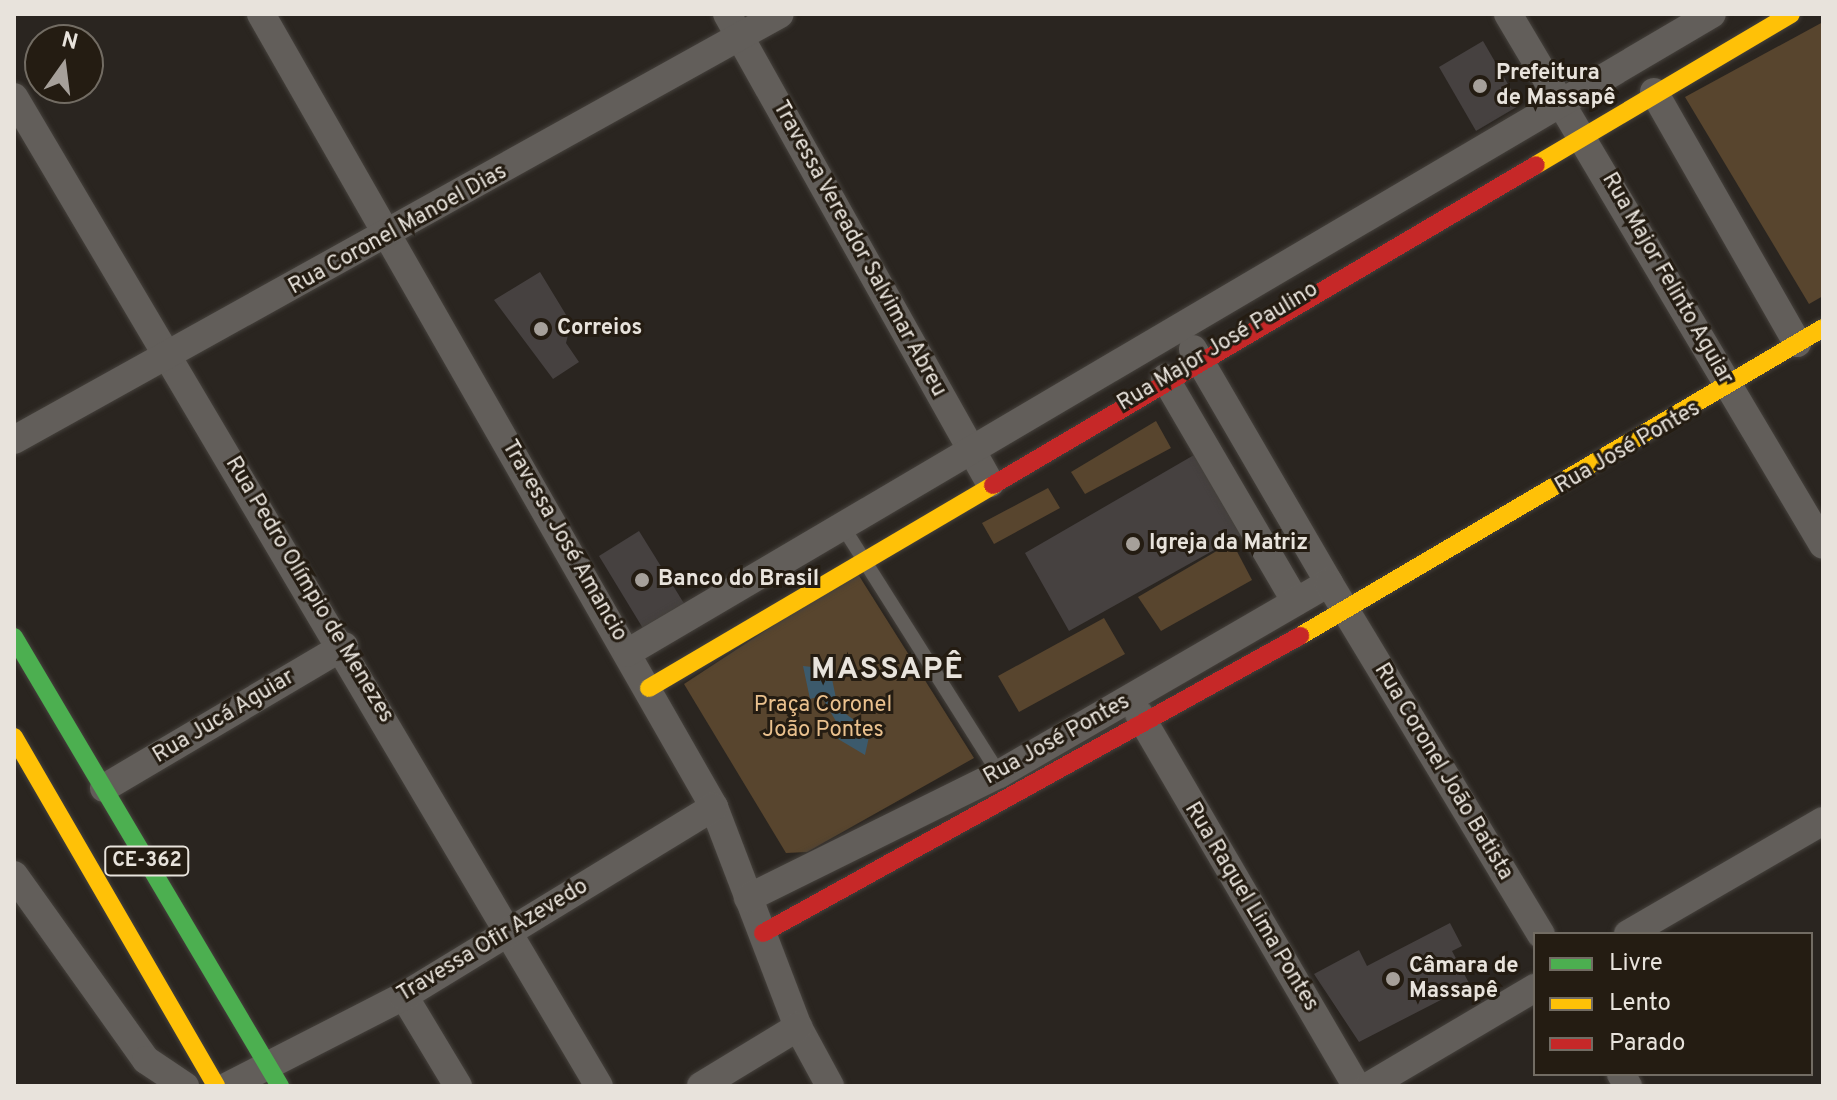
<!DOCTYPE html>
<html>
<head>
<meta charset="utf-8">
<style>
	body { margin:0 }
	#map { position:relative; width:1837px; height:1100px; overflow:hidden; background:#2a2520; font-family:Overpass,sans-serif }
	div>[style] { position:absolute }
	.green>* { inset:0; background:#58452e }
	.water>* { inset:0; background:#3c5a6c }
	.building>* { inset:0; background:#464140 }
	.roads { filter:drop-shadow(0 0 2px #45413c) drop-shadow(0 0 2px #45413c) }
	.lane>* { height:14px; margin:-7px; padding:0 7px; transform-origin:7px; border-radius:7px; background:#625e5a }
	.street>* { height:28px; margin:-14px; padding:0 14px; transform-origin:14px; border-radius:14px; background:#625e5a }
	.fast>* { height:18px; margin:-9px; padding:0 9px; transform-origin:9px; border-radius:9px; background:#4caf50 }
	.slow>* { height:18px; margin:-9px; padding:0 9px; transform-origin:9px; border-radius:9px; background:#ffc107 }
	.jam>* { height:18px; margin:-9px; padding:0 9px; transform-origin:9px; border-radius:9px; background:#c62828 }
	.dots>* { width:22px; height:22px; translate:-50% -50%; box-sizing:border-box; border:4px solid #241c12; border-radius:50% }
	span { translate:-50% -50%; white-space:nowrap; text-align:center; line-height:1.15; -webkit-text-stroke:6px #241c12; paint-order:stroke }
	.shield-label span { padding:2px 6px; background:#241c12; border:2px solid; border-radius:6px; -webkit-text-stroke-width:0 }
	.shield-label { font-size:20px; color:#e8e3dc; font-weight:700 }
	.poi-label { font-size:22px; color:#e8e3dc; font-weight:700 }
	.left { translate:0 -50%; text-align:left }
	.street-label { font-size:22px; color:#e8e3dc }
	.park-label { font-size:22px; color:#eac18e }
	.district-label { font-size:30px; color:#e8e3dc; font-weight:700; letter-spacing:2px }
	.frame { position:absolute; inset:0; border:16px solid #e8e3dc; pointer-events:none }
	.legend { position:absolute; left:1533px; top:932px; width:280px; height:144px; box-sizing:border-box; background:#241c12; border:2px solid #726c63; margin:0; padding:10px 14px; list-style:none; font-size:24px; color:#e8e3dc }
	.legend li { display:flex; align-items:center; gap:16px; height:40px }
	.legend b { width:40px; border:2px solid #726c63 }
	.north { position:absolute; left:24px; top:24px; width:80px; height:80px; box-sizing:border-box; background:#241c12; border:2px solid #726c63; border-radius:50%; rotate:14deg; font-size:22px; font-weight:700; line-height:32px; text-align:center; color:#e8e3dc }
	.north::after { content:''; display:block; margin:auto; width:28px; height:36px; background:#a6a09a; clip-path:polygon(50% 0,100% 100%,50% 72%,0 100%) }
</style>
</head>
<body>
<div id="map">
	<div class="green">
		<div style="clip-path:polygon(1823px 22px,1823px 296px,1809px 304px,1685px 97px)"></div>
		<div style="clip-path:polygon(1156px 421px,1171px 448px,1085px 494px,1071px 472px)"></div>
		<div style="clip-path:polygon(1048px 488px,1060px 508px,994px 544px,982px 523px)"></div>
		<div style="clip-path:polygon(1232px 542px,1252px 580px,1161px 631px,1138px 597px)"></div>
		<div style="clip-path:polygon(856px 571px,974px 758px,807px 852px,786px 853px,684px 684px)"></div>
		<div style="clip-path:polygon(1104px 618px,1125px 654px,1019px 712px,998px 676px)"></div>
	</div>
	<div class="water">
		<div style="clip-path:polygon(803px 666px,830px 669px,838px 708px,870px 732px,865px 755px,828px 733px,837px 723px,821px 696px,810px 699px)"></div>
	</div>
	<div class="building">
		<div style="clip-path:polygon(1483px 41px,1520px 105px,1476px 131px,1439px 67px)"></div>
		<div style="clip-path:polygon(540px 272px,571px 323px,566px 343px,579px 362px,553px 379px,494px 300px)"></div>
		<div style="clip-path:polygon(1194px 455px,1241px 535px,1069px 631px,1025px 553px)"></div>
		<div style="clip-path:polygon(639px 531px,685px 605px,644px 630px,599px 556px)"></div>
		<div style="clip-path:polygon(1450px 923px,1462px 946px,1452px 951px,1470px 985px,1359px 1042px,1314px 974px,1359px 950px,1367px 966px)"></div>
	</div>
	<div class="roads">
		<div class="lane">
			<div style="left:843px;top:527px;width:296px;rotate:57.7deg"></div>
		</div>
		<div class="street">
			<div style="left:261px;top:14px;width:913px;rotate:60.26deg"></div>
			<div style="left:714px;top:807px;width:235px;rotate:69.1deg"></div>
			<div style="left:798px;top:1027px;width:67px;rotate:61.5deg"></div>
			<div style="left:727px;top:14px;width:538px;rotate:60.72deg"></div>
			<div style="left:1508px;top:14px;width:617px;rotate:59.32deg"></div>
			<div style="left:1654px;top:92px;width:289px;rotate:60.3deg"></div>
			<div style="left:14px;top:97px;width:1149px;rotate:59.4deg"></div>
			<div style="left:1193px;top:349px;width:271px;rotate:59.8deg"></div>
			<div style="left:1165px;top:378px;width:259px;rotate:59.7deg"></div>
			<div style="left:14px;top:440px;width:876px;rotate:-29.08deg"></div>
			<div style="left:627px;top:653px;width:1259px;rotate:-30.5deg"></div>
			<div style="left:1139px;top:714px;width:431px;rotate:59.7deg"></div>
			<div style="left:104px;top:788px;width:279px;rotate:-30.6deg"></div>
			<div style="left:14px;top:875px;width:227px;rotate:54.5deg"></div>
			<div style="left:146px;top:1060px;width:47px;rotate:33.7deg"></div>
			<div style="left:748px;top:898px;width:280px;rotate:-26.3deg"></div>
			<div style="left:999px;top:774px;width:381px;rotate:-30.1deg"></div>
			<div style="left:1329px;top:583px;width:410px;rotate:58.9deg"></div>
			<div style="left:1628px;top:934px;width:225px;rotate:-30.1deg"></div>
			<div style="left:404px;top:996px;width:105px;rotate:59deg"></div>
			<div style="left:1621px;top:1074px;width:14px;rotate:60deg"></div>
			<div style="left:228px;top:1086px;width:198px;rotate:-27.1deg"></div>
			<div style="left:404px;top:996px;width:363px;rotate:-31.4deg"></div>
			<div style="left:701px;top:1086px;width:114px;rotate:-31.3deg"></div>
			<div style="left:1369px;top:1086px;width:193px;rotate:-30.6deg"></div>
		</div>
		<div class="fast">
			<div style="left:14px;top:637px;width:522px;rotate:59.36deg"></div>
		</div>
		<div class="slow">
			<div style="left:1536px;top:165px;width:296px;rotate:-30.6deg"></div>
			<div style="left:1300px;top:636px;width:607px;rotate:-30.49deg"></div>
			<div style="left:649px;top:688px;width:399px;rotate:-30.5deg"></div>
			<div style="left:14px;top:737px;width:403px;rotate:59.9deg"></div>
		</div>
		<div class="jam">
			<div style="left:993px;top:485px;width:630px;rotate:-30.51deg"></div>
			<div style="left:763px;top:933px;width:614px;rotate:-28.95deg"></div>
		</div>
	</div>
	<div class="dots">
		<div style="left:1480px;top:86px;background:#a6a09a"></div>
		<div style="left:541px;top:329px;background:#a6a09a"></div>
		<div style="left:1133px;top:544px;background:#a6a09a"></div>
		<div style="left:642px;top:580px;background:#a6a09a"></div>
		<div style="left:1393px;top:979px;background:#a6a09a"></div>
	</div>
	<div class="shield-label">
		<span style="left:147px;top:861px">CE-362</span>
	</div>
	<div class="poi-label">
		<span class="left" style="left:1496px;top:86px">Prefeitura<br>de Massapê</span>
		<span class="left" style="left:557px;top:329px">Correios</span>
		<span class="left" style="left:1149px;top:544px">Igreja da Matriz</span>
		<span class="left" style="left:658px;top:580px">Banco do Brasil</span>
		<span class="left" style="left:1409px;top:979px">Câmara de<br>Massapê</span>
	</div>
	<div class="street-label">
		<span style="left:398px;top:230px;rotate:-29deg">Rua Coronel Manoel Dias</span>
		<span style="left:859px;top:249px;rotate:61deg">Travessa Vereador Salvimar Abreu</span>
		<span style="left:1667px;top:279px;rotate:60deg">Rua Major Felinto Aguiar</span>
		<span style="left:1218px;top:347px;rotate:-31deg">Rua Major José Paulino</span>
		<span style="left:1628px;top:448px;rotate:-30deg">Rua José Pontes</span>
		<span style="left:564px;top:541px;rotate:60deg">Travessa José Amancio</span>
		<span style="left:309px;top:590px;rotate:59deg">Rua Pedro Olímpio de Menezes</span>
		<span style="left:224px;top:717px;rotate:-31deg">Rua Jucá Aguiar</span>
		<span style="left:1057px;top:740px;rotate:-29deg">Rua José Pontes</span>
		<span style="left:1443px;top:772px;rotate:59deg">Rua Coronel João Batista</span>
		<span style="left:1251px;top:907px;rotate:59deg">Rua Raquel Lima Pontes</span>
		<span style="left:493px;top:941px;rotate:-31deg">Travessa Ofir Azevedo</span>
	</div>
	<div class="park-label">
		<span style="left:823px;top:718px">Praça Coronel<br>João Pontes</span>
	</div>
	<div class="district-label">
		<span style="left:888px;top:671px">MASSAPÊ</span>
	</div>
	<div class="frame"></div>
	<ul class="legend">
	<li><b style="height:10px;background:#4caf50"></b>Livre</li>
	<li><b style="height:10px;background:#ffc107"></b>Lento</li>
	<li><b style="height:10px;background:#c62828"></b>Parado</li>
	</ul>
	<div class="north">N</div>
</div>
</body>
</html>
